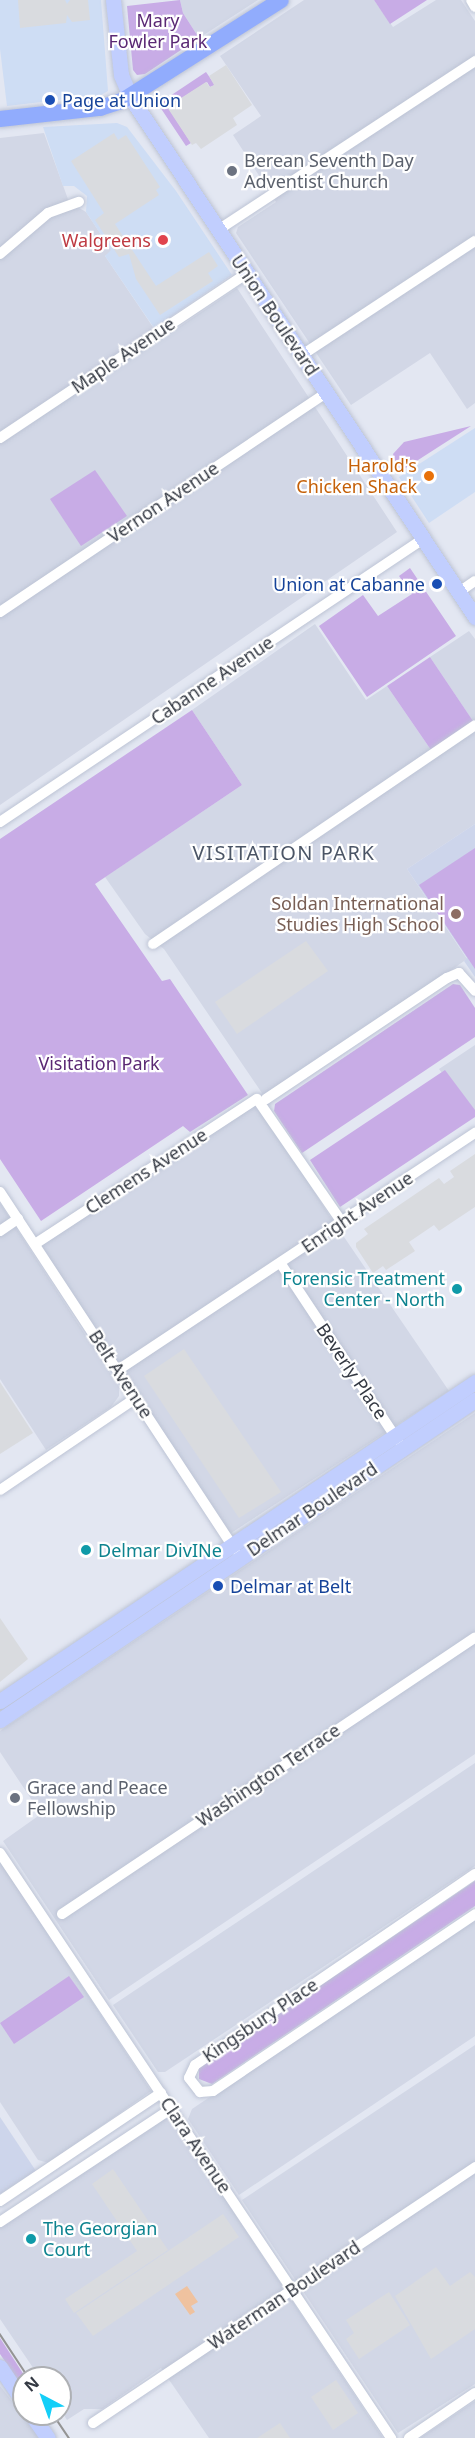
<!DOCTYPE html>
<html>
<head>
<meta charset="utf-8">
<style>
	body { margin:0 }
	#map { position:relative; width:475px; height:2438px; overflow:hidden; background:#e3e7f2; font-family:"Noto Sans",sans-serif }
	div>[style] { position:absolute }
	.residential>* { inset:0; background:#d2d7e6 }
	.commercial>* { inset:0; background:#ceddf4 }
	.education>* { inset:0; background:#cdd5eb }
	.green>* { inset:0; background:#c8ace6 }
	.parking>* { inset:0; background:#d9dbdf }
	.water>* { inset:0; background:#efc29f }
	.roads { filter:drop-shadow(0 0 2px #bdc4d5) drop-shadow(0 0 2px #bdc4d5) }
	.minor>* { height:10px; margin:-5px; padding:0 5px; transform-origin:5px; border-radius:5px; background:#fff }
	.secondary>* { height:15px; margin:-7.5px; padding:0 7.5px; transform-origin:7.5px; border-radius:7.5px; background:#c1cefe }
	.primary>* { height:16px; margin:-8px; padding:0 8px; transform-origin:8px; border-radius:8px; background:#91acfd }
	.tram>* { height:1.5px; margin:-0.75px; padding:0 0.75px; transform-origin:0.75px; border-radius:0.75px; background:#949494 }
	.dots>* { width:16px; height:16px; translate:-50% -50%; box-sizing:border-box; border:3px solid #fff; border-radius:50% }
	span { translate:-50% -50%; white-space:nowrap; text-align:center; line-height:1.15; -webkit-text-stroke:4.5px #fff; paint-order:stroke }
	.park-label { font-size:18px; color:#5a2874 }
	.transit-label { font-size:18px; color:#164399 }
	.left { translate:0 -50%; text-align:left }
	.right { translate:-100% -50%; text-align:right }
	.worship-label { font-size:18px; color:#5b616d }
	.health-label { font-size:18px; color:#be3a42 }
	.street-label { font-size:18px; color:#343943 }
	.food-label { font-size:18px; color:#c56008 }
	.education-label { font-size:18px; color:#785e54 }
	.culture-label { font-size:18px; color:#0d838f }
	.neighbourhood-label { font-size:20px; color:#4b5566; letter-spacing:1.5px }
	.north { position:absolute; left:12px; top:2366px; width:60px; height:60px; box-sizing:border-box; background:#fff; border:2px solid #aeb0b4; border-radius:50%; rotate:319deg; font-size:16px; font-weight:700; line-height:24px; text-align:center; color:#343943 }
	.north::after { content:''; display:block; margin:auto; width:21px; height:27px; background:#14cff8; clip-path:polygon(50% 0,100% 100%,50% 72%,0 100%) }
</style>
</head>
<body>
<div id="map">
	<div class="residential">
		<div style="clip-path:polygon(180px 0,258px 0,199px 38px,183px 13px)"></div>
		<div style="clip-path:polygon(304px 0,374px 0,393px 27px,436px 0,461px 0,475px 21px,475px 403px,467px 409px,430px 353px,351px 405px,236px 233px,238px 227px,276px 202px,233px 135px,261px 116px,220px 56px)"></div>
		<div style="clip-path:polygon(44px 133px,69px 202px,86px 212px,112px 251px,105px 256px,161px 339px,237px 288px,397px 532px,0 805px,0 138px)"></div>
		<div style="clip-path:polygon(315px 624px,366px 700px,387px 686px,431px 750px,473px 721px,430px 657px,469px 631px,475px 639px,475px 824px,407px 869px,467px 959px,266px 1099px,164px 949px,145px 934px,105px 877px,242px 785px,192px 710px)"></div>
		<div style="clip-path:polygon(475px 1045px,475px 1117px,439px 1069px)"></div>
		<div style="clip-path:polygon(257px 1099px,327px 1212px,449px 1391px,225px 1537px,35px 1244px)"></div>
		<div style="clip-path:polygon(0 1203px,119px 1387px,119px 1396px,111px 1407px,46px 1450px,0 1379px)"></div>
		<div style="clip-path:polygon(475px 1413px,475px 1754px,109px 2000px,3px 1841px,41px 1814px,0 1752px,0 1731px)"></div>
		<div style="clip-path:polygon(475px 1763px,475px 1866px,165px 2072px,158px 2072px,113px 2005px)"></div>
		<div style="clip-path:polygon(0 1861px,151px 2091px,49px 2163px,38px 2160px,0 2102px)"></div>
		<div style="clip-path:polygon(475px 1919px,475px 2036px,239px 2195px,188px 2119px,192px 2109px)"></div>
		<div style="clip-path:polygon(475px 2045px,475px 2384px,398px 2433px,242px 2200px)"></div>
		<div style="clip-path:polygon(165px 2119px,172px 2119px,383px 2438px,209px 2438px,161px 2368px,102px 2409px,84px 2409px,67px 2420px,60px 2409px,60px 2378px,40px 2378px,0 2319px,0 2228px)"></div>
		<div style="clip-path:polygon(0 2386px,30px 2424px,40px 2438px,0 2438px)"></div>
		<div style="clip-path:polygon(475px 2401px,475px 2438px,420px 2438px)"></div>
	</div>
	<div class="commercial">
		<div style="clip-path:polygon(0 0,101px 0,108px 91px,101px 95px,7px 106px,0 49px)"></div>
		<div style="clip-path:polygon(117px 123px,127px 127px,176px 191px,232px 275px,154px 328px,105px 256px,111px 250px,86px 212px,87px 196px,74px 186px,63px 186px,43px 127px)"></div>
		<div style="clip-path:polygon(475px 428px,475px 492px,429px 523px,399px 477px)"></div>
	</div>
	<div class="education">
		<div style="clip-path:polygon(475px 824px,475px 977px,464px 961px,467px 958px,407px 869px)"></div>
		<div style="clip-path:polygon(0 2117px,36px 2171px,0 2194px)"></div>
	</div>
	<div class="green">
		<div style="clip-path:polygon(180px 0,183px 13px,199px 38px,145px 74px,137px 75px,133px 70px,127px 6px)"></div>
		<div style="clip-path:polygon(374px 0,427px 0,390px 24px)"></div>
		<div style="clip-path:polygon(206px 72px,215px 85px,210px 87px,207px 82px,168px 107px,191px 143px,186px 146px,158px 104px)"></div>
		<div style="clip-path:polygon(471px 426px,401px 471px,396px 464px,393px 454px,404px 442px)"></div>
		<div style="clip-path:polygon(95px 470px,127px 516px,81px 546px,50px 499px)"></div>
		<div style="clip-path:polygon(410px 568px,456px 636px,367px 697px,319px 626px,363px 595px,378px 616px,412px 594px,399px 576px)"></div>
		<div style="clip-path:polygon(430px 657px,473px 721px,431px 750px,387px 686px)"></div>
		<div style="clip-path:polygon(192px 710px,242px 785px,95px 884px,162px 981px,170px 979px,248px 1095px,190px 1132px,183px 1126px,41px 1221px,0 1159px,0 839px)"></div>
		<div style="clip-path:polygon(475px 848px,475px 969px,419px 885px)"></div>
		<div style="clip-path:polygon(453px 984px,460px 985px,475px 1008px,475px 1037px,302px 1153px,274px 1111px,275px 1104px)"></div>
		<div style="clip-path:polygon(445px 1070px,475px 1110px,475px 1117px,340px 1207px,310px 1160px)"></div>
		<div style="clip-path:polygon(475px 1881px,475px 1906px,212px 2084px,199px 2079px,199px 2068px)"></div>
		<div style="clip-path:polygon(69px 1976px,84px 1997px,14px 2044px,0 2023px)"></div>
		<div style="clip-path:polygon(0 2338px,26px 2378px,24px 2389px,0 2354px)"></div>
	</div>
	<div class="parking">
		<div style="clip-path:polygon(18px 0,65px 0,67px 4px,70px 0,88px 0,90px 20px,72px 22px,67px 15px,66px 23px,20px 28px)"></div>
		<div style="clip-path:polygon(226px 65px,252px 105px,233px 118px,237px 125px,201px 149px,196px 143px,192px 145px,167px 107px,206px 82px,210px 87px,214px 85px,209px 76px)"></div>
		<div style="clip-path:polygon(114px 133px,118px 140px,126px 135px,160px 187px,156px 190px,159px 195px,115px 224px,156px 286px,209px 252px,218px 266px,208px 273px,213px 281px,160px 315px,136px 279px,129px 254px,119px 257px,95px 220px,104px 213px,71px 161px)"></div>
		<div style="clip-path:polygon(306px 941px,328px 971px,237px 1034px,215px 1002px)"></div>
		<div style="clip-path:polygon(475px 1154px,475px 1207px,439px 1231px,434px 1225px,409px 1242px,415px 1251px,386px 1270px,383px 1266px,373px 1273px,356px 1247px,356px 1243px,368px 1234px,364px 1229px,439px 1178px,444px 1184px,454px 1177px,450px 1171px)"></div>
		<div style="clip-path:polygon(184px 1349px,281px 1492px,239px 1518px,144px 1376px)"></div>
		<div style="clip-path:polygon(0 1382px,33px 1433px,0 1454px)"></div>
		<div style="clip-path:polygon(0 1618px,28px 1659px,0 1682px)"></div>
		<div style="clip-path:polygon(113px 2169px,168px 2250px,74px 2313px,65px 2299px,137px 2251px,92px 2184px)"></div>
		<div style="clip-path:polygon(223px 2214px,239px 2237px,93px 2336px,76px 2313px)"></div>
		<div style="clip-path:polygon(436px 2267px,450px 2286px,470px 2272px,475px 2277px,475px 2329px,431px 2359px,395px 2296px)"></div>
		<div style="clip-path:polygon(389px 2292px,410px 2325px,359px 2359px,346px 2339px,354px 2333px,346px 2320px)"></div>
		<div style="clip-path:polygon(336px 2380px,358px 2413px,333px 2430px,311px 2397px)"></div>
		<div style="clip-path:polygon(280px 2423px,290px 2438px,257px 2438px)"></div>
	</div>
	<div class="water">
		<div style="clip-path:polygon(187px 2286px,198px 2302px,191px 2306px,195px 2312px,190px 2315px,175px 2294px)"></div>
	</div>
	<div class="roads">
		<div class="minor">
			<div style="left:471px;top:0;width:8px;rotate:60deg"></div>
			<div style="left:218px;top:230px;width:308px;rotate:-33.3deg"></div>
			<div style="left:0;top:254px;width:63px;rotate:-40.5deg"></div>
			<div style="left:48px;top:213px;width:33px;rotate:-20deg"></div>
			<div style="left:302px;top:355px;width:207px;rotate:-33.4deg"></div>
			<div style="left:0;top:438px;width:297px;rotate:-33.7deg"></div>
			<div style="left:459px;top:592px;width:19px;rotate:-35deg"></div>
			<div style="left:0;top:612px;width:393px;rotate:-33.9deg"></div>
			<div style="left:0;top:822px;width:509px;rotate:-33.78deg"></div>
			<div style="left:153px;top:944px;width:389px;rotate:-34.2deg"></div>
			<div style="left:266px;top:1099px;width:218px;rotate:-33.8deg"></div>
			<div style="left:447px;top:978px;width:13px;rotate:-23deg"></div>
			<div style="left:459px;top:973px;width:24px;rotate:48deg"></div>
			<div style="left:0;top:1192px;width:428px;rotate:56.7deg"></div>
			<div style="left:0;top:1231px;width:22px;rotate:-34deg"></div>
			<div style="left:35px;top:1244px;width:265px;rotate:-33.2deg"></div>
			<div style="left:257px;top:1099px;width:150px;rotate:55.4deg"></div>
			<div style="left:281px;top:1264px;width:212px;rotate:56.5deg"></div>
			<div style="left:118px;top:1370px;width:429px;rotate:-33.6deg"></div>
			<div style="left:0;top:1490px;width:164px;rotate:-34.1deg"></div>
			<div style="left:0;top:1853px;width:704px;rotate:56.24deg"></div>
			<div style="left:475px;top:1874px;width:339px;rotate:145.7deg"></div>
			<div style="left:195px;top:2065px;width:14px;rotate:115deg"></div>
			<div style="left:189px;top:2078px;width:18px;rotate:52deg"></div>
			<div style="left:200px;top:2092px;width:13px;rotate:-4deg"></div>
			<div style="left:213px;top:2091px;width:316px;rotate:-34deg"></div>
			<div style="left:62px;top:1914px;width:497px;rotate:-33.8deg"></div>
			<div style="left:0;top:2201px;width:194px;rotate:-33.9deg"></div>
			<div style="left:0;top:2222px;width:205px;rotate:-33.5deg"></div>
			<div style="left:93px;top:2423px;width:460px;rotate:-33.8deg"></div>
			<div style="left:409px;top:2438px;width:80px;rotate:-34.3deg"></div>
		</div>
		<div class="secondary">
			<div style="left:113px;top:0;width:75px;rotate:83.9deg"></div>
			<div style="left:121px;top:75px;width:25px;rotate:67deg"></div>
			<div style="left:131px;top:98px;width:623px;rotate:56.46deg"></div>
			<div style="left:0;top:1701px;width:572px;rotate:-33.88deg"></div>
			<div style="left:0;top:1720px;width:573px;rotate:-33.97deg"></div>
			<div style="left:0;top:2367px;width:43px;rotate:56.3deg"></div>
			<div style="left:31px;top:2414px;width:29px;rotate:55deg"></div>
		</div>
		<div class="primary">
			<div style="left:0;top:119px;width:101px;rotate:-6.3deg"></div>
			<div style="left:100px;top:108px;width:23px;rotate:-18deg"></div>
			<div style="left:122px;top:101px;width:188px;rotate:-32.4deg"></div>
		</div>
	</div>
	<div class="tram">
		<div style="left:0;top:2334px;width:53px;rotate:56.6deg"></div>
		<div style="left:53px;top:2414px;width:29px;rotate:56deg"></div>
	</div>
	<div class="dots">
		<div style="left:50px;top:100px;background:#1a4fb4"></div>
		<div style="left:232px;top:171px;background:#6b7280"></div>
		<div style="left:163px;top:240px;background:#e0444e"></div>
		<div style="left:429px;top:476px;background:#e8710a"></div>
		<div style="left:437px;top:584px;background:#1a4fb4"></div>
		<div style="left:456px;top:914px;background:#8d6e63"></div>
		<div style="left:457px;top:1289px;background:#0f9aa8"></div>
		<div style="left:86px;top:1550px;background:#0f9aa8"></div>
		<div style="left:218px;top:1586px;background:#1a4fb4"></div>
		<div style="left:15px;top:1798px;background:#6b7280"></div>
		<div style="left:31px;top:2239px;background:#0f9aa8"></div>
	</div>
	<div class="park-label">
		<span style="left:158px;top:31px">Mary<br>Fowler Park</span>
		<span style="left:99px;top:1063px">Visitation Park</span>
	</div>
	<div class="transit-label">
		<span class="left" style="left:62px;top:100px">Page at Union</span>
		<span class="right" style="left:425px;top:584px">Union at Cabanne</span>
		<span class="left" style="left:230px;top:1586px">Delmar at Belt</span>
	</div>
	<div class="worship-label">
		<span class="left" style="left:244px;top:171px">Berean Seventh Day<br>Adventist Church</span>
		<span class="left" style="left:27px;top:1798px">Grace and Peace<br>Fellowship</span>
	</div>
	<div class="health-label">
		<span class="right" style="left:151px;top:240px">Walgreens</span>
	</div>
	<div class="street-label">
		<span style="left:275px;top:315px;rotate:56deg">Union Boulevard</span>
		<span style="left:123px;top:355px;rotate:-34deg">Maple Avenue</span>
		<span style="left:163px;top:502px;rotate:-34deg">Vernon Avenue</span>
		<span style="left:212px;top:680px;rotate:-34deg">Cabanne Avenue</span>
		<span style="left:146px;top:1171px;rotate:-33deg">Clemens Avenue</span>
		<span style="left:357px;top:1212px;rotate:-34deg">Enright Avenue</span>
		<span style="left:352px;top:1371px;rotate:56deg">Beverly Place</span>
		<span style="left:121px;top:1374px;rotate:57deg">Belt Avenue</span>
		<span style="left:312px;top:1509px;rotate:-34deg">Delmar Boulevard</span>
		<span style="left:268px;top:1775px;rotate:-34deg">Washington Terrace</span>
		<span style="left:260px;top:2020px;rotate:-34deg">Kingsbury Place</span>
		<span style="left:196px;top:2145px;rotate:56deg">Clara Avenue</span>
		<span style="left:284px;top:2295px;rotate:-34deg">Waterman Boulevard</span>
	</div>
	<div class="food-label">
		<span class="right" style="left:417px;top:476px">Harold's<br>Chicken Shack</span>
	</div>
	<div class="education-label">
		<span class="right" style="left:444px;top:914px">Soldan International<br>Studies High School</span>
	</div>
	<div class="culture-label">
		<span class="right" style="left:445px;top:1289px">Forensic Treatment<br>Center - North</span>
		<span class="left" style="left:98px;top:1550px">Delmar DivINe</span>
		<span class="left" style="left:43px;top:2239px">The Georgian<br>Court</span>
	</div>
	<div class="neighbourhood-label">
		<span style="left:284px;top:852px">VISITATION PARK</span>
	</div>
	<div class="north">N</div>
</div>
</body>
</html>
